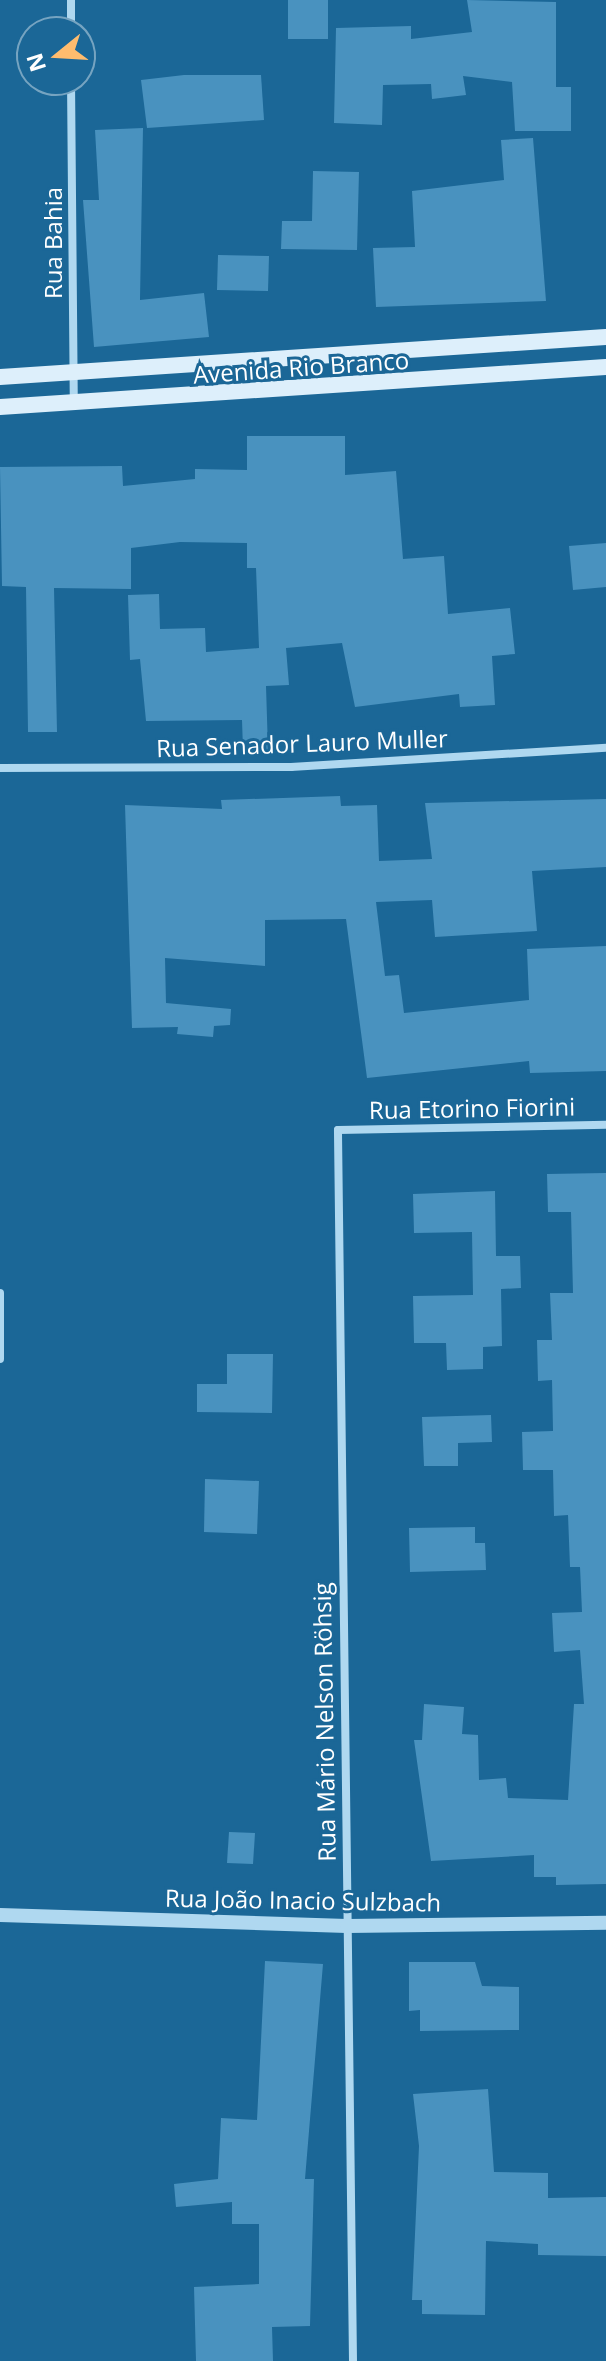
<!DOCTYPE html>
<html>
<head>
<meta charset="utf-8">
<style>
	body { margin:0 }
	#map { position:relative; width:606px; height:2361px; overflow:hidden; background:#1b6797; font-family:"Open Sans",sans-serif }
	div>[style] { position:absolute }
	.building>* { inset:0; background:#4992bf }
	.minor>* { height:8px; margin:-4px; padding:0 4px; transform-origin:4px; border-radius:4px; background:#afd8f0 }
	.tertiary>* { height:14px; margin:-7px; padding:0 7px; transform-origin:7px; border-radius:7px; background:#afd8f0 }
	.secondary>* { height:16px; margin:-8px; padding:0 8px; transform-origin:8px; border-radius:8px; background:#ddeffb }
	span { translate:-50% -50%; white-space:nowrap; text-align:center; line-height:1.15; -webkit-text-stroke:6px #1b6797; paint-order:stroke }
	.street-label { font-size:24px; color:#fff }
	.north { position:absolute; left:16px; top:16px; width:80px; height:80px; box-sizing:border-box; background:#1b6797; border:2px solid #76a4c1; border-radius:50%; rotate:252deg; font-size:22px; font-weight:700; line-height:32px; text-align:center; color:#fff }
	.north::after { content:''; display:block; margin:auto; width:28px; height:36px; background:#ffbc6e; clip-path:polygon(50% 0,100% 100%,50% 72%,0 100%) }
</style>
</head>
<body>
<div id="map">
	<div class="building">
		<div style="clip-path:polygon(288px 0,328px 0,328px 39px,288px 39px)"></div>
		<div style="clip-path:polygon(467px 0,556px 2px,556px 87px,571px 87px,571px 131px,515px 131px,512px 82px,463px 76px,466px 95px,432px 99px,431px 84px,383px 85px,382px 125px,334px 123px,336px 28px,411px 26px,411px 39px,472px 32px)"></div>
		<div style="clip-path:polygon(184px 75px,261px 75px,264px 120px,147px 128px,141px 80px)"></div>
		<div style="clip-path:polygon(143px 128px,140px 300px,204px 293px,209px 337px,94px 347px,83px 200px,99px 200px,95px 130px)"></div>
		<div style="clip-path:polygon(533px 138px,546px 301px,376px 307px,373px 248px,415px 247px,412px 191px,504px 180px,501px 140px)"></div>
		<div style="clip-path:polygon(313px 171px,359px 172px,357px 250px,281px 249px,282px 221px,312px 221px)"></div>
		<div style="clip-path:polygon(218px 255px,269px 256px,268px 291px,217px 290px)"></div>
		<div style="clip-path:polygon(247px 436px,345px 436px,345px 475px,396px 471px,403px 559px,444px 556px,448px 614px,510px 608px,515px 654px,492px 656px,495px 705px,460px 707px,459px 694px,355px 707px,342px 643px,286px 648px,289px 685px,266px 686px,268px 750px,243px 750px,242px 720px,146px 721px,140px 659px,130px 660px,128px 595px,159px 594px,160px 629px,205px 628px,206px 652px,259px 648px,256px 568px,247px 568px,247px 543px,180px 542px,131px 548px,131px 589px,54px 588px,57px 732px,28px 732px,26px 587px,2px 586px,0 467px,122px 466px,123px 486px,195px 479px,195px 469px,247px 470px)"></div>
		<div style="clip-path:polygon(606px 543px,606px 587px,573px 590px,569px 546px)"></div>
		<div style="clip-path:polygon(340px 796px,341px 806px,377px 805px,379px 861px,432px 859px,425px 803px,606px 799px,606px 867px,532px 871px,537px 931px,435px 937px,432px 900px,376px 902px,385px 976px,399px 975px,404px 1013px,529px 1000px,527px 949px,606px 946px,606px 1071px,530px 1073px,529px 1061px,367px 1078px,346px 919px,265px 920px,265px 966px,165px 958px,166px 1003px,231px 1009px,230px 1025px,214px 1026px,213px 1037px,177px 1034px,178px 1027px,132px 1028px,125px 805px,222px 809px,221px 800px)"></div>
		<div style="clip-path:polygon(606px 1173px,606px 1884px,556px 1885px,556px 1877px,534px 1877px,534px 1855px,431px 1861px,414px 1740px,422px 1740px,424px 1704px,464px 1707px,462px 1734px,478px 1735px,479px 1780px,506px 1778px,508px 1798px,568px 1800px,574px 1704px,584px 1704px,580px 1650px,554px 1652px,552px 1613px,582px 1612px,580px 1567px,570px 1567px,568px 1515px,554px 1516px,553px 1470px,523px 1470px,522px 1432px,553px 1431px,552px 1380px,538px 1381px,537px 1340px,552px 1340px,550px 1293px,573px 1293px,571px 1212px,548px 1212px,547px 1174px)"></div>
		<div style="clip-path:polygon(495px 1191px,496px 1256px,520px 1256px,521px 1288px,501px 1289px,502px 1346px,483px 1347px,483px 1369px,447px 1370px,446px 1343px,414px 1343px,413px 1296px,473px 1295px,472px 1232px,414px 1233px,413px 1194px)"></div>
		<div style="clip-path:polygon(227px 1354px,273px 1354px,272px 1413px,197px 1412px,197px 1384px,227px 1384px)"></div>
		<div style="clip-path:polygon(491px 1415px,492px 1442px,458px 1443px,458px 1466px,424px 1466px,422px 1417px)"></div>
		<div style="clip-path:polygon(205px 1479px,259px 1481px,257px 1534px,204px 1532px)"></div>
		<div style="clip-path:polygon(475px 1527px,475px 1543px,485px 1543px,486px 1570px,410px 1572px,409px 1528px)"></div>
		<div style="clip-path:polygon(229px 1832px,255px 1833px,253px 1864px,227px 1863px)"></div>
		<div style="clip-path:polygon(265px 1961px,323px 1964px,305px 2179px,314px 2179px,310px 2326px,272px 2327px,273px 2361px,196px 2361px,194px 2287px,259px 2284px,259px 2224px,232px 2224px,232px 2202px,176px 2207px,174px 2184px,218px 2179px,221px 2118px,257px 2120px)"></div>
		<div style="clip-path:polygon(409px 1962px,475px 1962px,482px 1986px,519px 1987px,519px 2030px,420px 2031px,420px 2010px,409px 2011px)"></div>
		<div style="clip-path:polygon(488px 2089px,494px 2172px,548px 2173px,548px 2198px,606px 2197px,606px 2256px,538px 2255px,538px 2244px,486px 2241px,485px 2315px,422px 2314px,422px 2300px,412px 2300px,419px 2146px,413px 2094px)"></div>
	</div>
	<div class="minor">
		<div style="left:71px;top:0;width:32px;rotate:90deg"></div>
		<div style="left:71px;top:80px;width:322px;rotate:89.5deg"></div>
		<div style="left:0;top:768px;width:291px;rotate:-0.2deg"></div>
		<div style="left:291px;top:767px;width:316px;rotate:-3.5deg"></div>
		<div style="left:0;top:1293px;width:66px;rotate:90deg"></div>
		<div style="left:353px;top:2361px;width:1231px;rotate:-90.7deg"></div>
		<div style="left:338px;top:1130px;width:268px;rotate:-1.1deg"></div>
	</div>
	<div class="tertiary">
		<div style="left:0;top:1915px;width:347px;rotate:1.8deg"></div>
		<div style="left:347px;top:1926px;width:259px;rotate:-0.7deg"></div>
	</div>
	<div class="secondary">
		<div style="left:0;top:377px;width:607px;rotate:-3.78deg"></div>
		<div style="left:0;top:407px;width:607px;rotate:-3.78deg"></div>
	</div>
	<div class="street-label">
		<span style="left:53px;top:243px;rotate:-90deg">Rua Bahia</span>
		<span style="left:301px;top:367px;rotate:-4deg">Avenida Rio Branco</span>
		<span style="left:302px;top:743px;rotate:-2deg">Rua Senador Lauro Muller</span>
		<span style="left:472px;top:1108px;rotate:-1deg">Rua Etorino Fiorini</span>
		<span style="left:324px;top:1722px;rotate:-91deg">Rua Mário Nelson Röhsig</span>
		<span style="left:303px;top:1900px;rotate:1deg">Rua João Inacio Sulzbach</span>
	</div>
	<div class="north">N</div>
</div>
</body>
</html>
